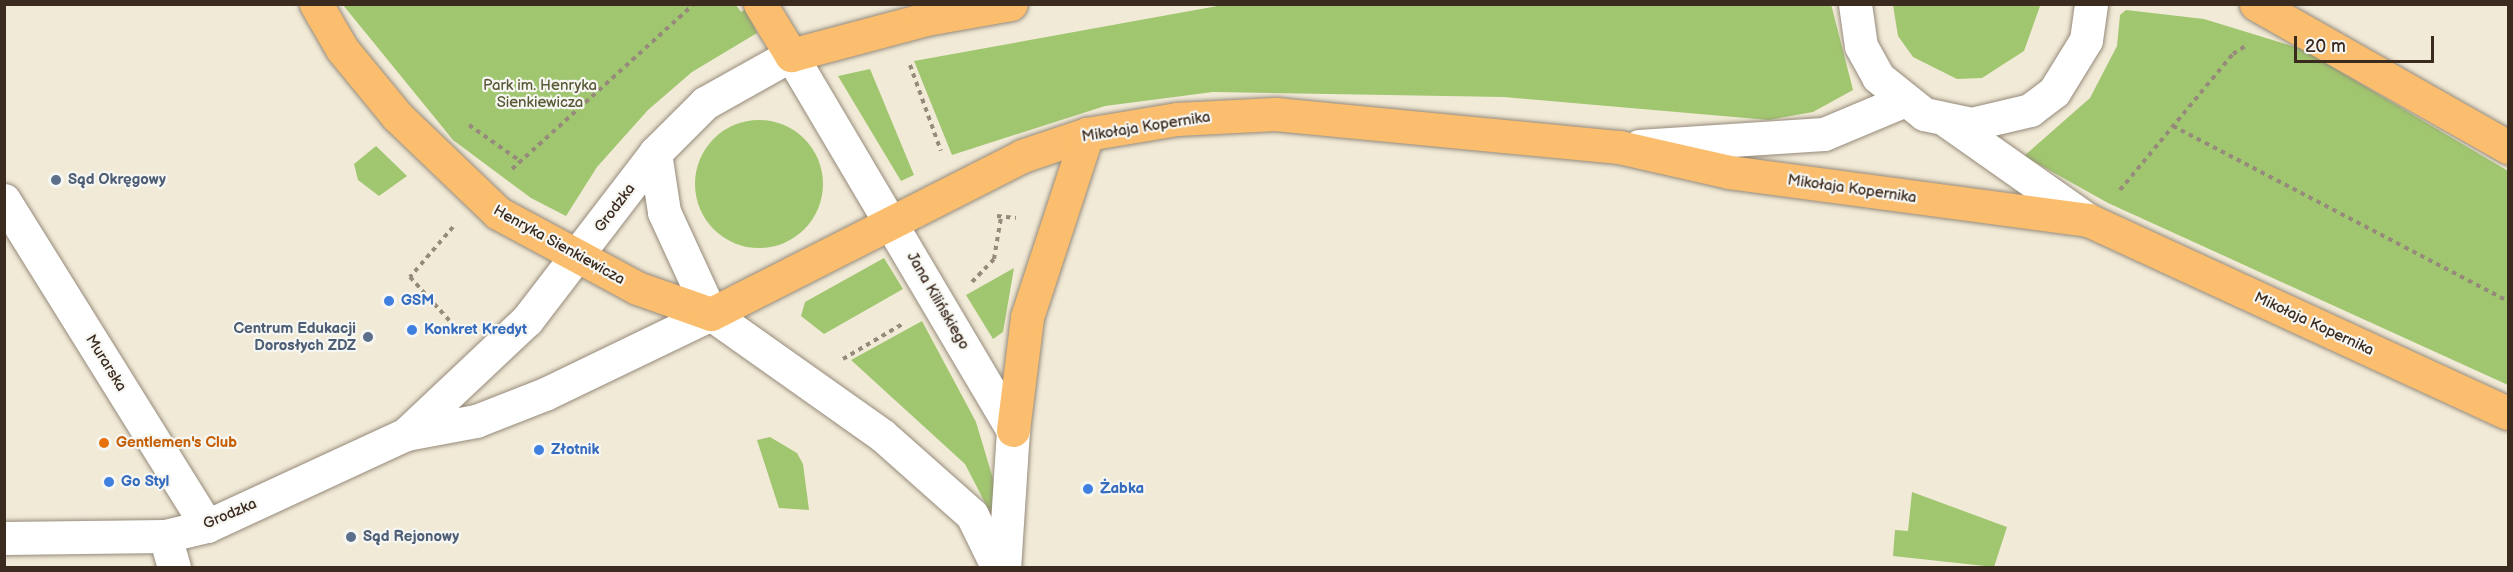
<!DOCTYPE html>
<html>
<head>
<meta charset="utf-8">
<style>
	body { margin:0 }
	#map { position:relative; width:2513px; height:572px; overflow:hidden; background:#f1ead7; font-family:"Balsamiq Sans",sans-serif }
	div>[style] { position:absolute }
	.green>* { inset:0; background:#a1c670 }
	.round { border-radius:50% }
	.path>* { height:4px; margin-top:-2px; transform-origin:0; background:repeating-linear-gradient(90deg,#968a7a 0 4.5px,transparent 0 9px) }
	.roads { filter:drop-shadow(0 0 2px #968a7a) drop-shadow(0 0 2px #968a7a) }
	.minor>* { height:33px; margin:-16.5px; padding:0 16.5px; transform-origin:16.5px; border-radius:16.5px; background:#fff }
	.major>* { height:33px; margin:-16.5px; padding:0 16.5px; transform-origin:16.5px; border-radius:16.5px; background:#fabe6e }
	.dots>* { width:16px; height:16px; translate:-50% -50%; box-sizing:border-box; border:3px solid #f6f6f2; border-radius:50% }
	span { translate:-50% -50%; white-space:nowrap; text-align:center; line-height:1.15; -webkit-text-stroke:4.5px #f6f6f2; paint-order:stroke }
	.park-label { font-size:15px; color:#5a5937 }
	.street-label { font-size:15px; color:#3b2a1e }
	.service-label { font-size:15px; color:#4e5e75; font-weight:700 }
	.left { translate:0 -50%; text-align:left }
	.right { translate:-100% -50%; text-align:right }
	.shop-label { font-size:15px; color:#366cbe; font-weight:700 }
	.food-label { font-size:15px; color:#c56008; font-weight:700 }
	.frame { position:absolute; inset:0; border:6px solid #3b2a1e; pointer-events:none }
	.scale { position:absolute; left:2294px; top:36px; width:140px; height:27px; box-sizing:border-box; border:3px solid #3b2a1e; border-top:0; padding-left:8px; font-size:18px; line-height:21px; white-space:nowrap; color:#3b2a1e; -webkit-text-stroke:4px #f6f6f2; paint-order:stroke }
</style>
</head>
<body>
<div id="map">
	<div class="green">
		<div style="clip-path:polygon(1831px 4px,1853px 90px,1813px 112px,1769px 120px,1504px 97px,1213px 92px,1105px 106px,952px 155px,914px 61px,1223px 5px)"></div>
		<div style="clip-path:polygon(343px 5px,736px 5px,741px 12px,746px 9px,757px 33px,692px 72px,648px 110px,597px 167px,566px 216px,531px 198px,453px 140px)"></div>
		<div style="clip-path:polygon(1893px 5px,2039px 4px,2040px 6px,2024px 51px,1982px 78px,1957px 79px,1913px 57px,1898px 36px)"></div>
		<div style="clip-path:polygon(2126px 10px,2204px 19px,2302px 49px,2508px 171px,2508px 385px,2108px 203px,2024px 156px,2090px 98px,2117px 46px,2120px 15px)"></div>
		<div style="clip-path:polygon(870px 69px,914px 175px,901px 181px,838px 76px)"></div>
		<div class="round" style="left:695px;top:120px;width:128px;height:128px"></div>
		<div style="clip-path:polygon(376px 146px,407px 176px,379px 196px,358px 180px,354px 164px)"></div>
		<div style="clip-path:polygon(884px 258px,903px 289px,824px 334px,801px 316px,805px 302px)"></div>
		<div style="clip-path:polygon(1014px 268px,1003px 332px,993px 339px,966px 295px)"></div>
		<div style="clip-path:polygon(922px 321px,976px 422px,997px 492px,998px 528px,965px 464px,851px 360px)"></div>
		<div style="clip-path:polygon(770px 437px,797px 453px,803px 464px,809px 510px,779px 508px,757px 440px)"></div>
		<div style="clip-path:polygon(1912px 492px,2007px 527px,1994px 567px,1893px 556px,1895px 530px,1908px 531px)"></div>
	</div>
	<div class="path">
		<div style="left:910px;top:65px;width:91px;rotate:70.2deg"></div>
		<div style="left:469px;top:125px;width:62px;rotate:35.2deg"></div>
		<div style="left:2173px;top:126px;width:378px;rotate:27.6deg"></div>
		<div style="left:512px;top:169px;width:246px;rotate:-42.2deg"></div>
		<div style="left:2120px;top:190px;width:177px;rotate:-50.3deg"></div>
		<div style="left:2233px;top:54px;width:17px;rotate:-33deg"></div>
		<div style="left:997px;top:216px;width:19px;rotate:6deg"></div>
		<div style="left:453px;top:227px;width:66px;rotate:130.7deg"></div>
		<div style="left:410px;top:277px;width:70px;rotate:47.9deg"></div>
		<div style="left:972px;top:282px;width:32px;rotate:-46deg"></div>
		<div style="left:994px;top:259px;width:43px;rotate:-80.5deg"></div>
		<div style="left:843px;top:359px;width:71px;rotate:-30.5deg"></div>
	</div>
	<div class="roads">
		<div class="minor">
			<div style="left:1855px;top:4px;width:42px;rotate:81.9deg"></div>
			<div style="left:1861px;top:46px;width:35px;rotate:61deg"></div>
			<div style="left:1878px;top:77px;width:59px;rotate:38.8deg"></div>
			<div style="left:1924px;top:114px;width:48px;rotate:12deg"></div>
			<div style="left:1971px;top:124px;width:61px;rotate:-13.3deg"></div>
			<div style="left:2030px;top:110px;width:30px;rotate:-37deg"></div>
			<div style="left:2054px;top:92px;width:61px;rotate:-58.4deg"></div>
			<div style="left:2086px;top:40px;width:36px;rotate:-82deg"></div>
			<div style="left:1947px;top:121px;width:172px;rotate:35.1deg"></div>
			<div style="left:1639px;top:146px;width:185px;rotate:-3.7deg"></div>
			<div style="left:1824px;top:134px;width:86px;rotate:-22.7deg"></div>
			<div style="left:655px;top:153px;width:60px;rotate:81.3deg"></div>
			<div style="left:664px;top:212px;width:112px;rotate:65.3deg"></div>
			<div style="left:711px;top:314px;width:209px;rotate:35.3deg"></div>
			<div style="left:882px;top:435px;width:120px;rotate:41.6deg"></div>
			<div style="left:972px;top:515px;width:59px;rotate:63.9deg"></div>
			<div style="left:4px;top:200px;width:384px;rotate:58.1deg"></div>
			<div style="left:406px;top:434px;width:166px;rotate:-43.3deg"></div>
			<div style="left:527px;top:320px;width:210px;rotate:-52.5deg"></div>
			<div style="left:655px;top:153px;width:71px;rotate:-45deg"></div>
			<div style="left:705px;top:103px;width:98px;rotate:-29.2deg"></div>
			<div style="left:791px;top:55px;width:436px;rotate:59.4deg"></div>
			<div style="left:1013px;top:430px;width:138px;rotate:93.7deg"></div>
			<div style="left:165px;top:536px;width:33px;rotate:74deg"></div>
			<div style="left:4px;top:538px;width:161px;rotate:-0.7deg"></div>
			<div style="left:165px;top:536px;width:43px;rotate:-13.4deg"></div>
			<div style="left:207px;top:526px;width:219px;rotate:-24.8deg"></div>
			<div style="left:406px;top:434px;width:71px;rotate:-10.5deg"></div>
			<div style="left:476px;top:421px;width:74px;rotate:-21.4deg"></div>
			<div style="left:545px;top:394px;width:184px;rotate:-25.7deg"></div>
		</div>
		<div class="major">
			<div style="left:316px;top:4px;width:52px;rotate:60deg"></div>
			<div style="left:342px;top:49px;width:87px;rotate:50.6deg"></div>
			<div style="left:397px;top:116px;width:140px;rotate:43.8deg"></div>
			<div style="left:498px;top:213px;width:158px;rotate:28.3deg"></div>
			<div style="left:637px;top:288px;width:78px;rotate:19.4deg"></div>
			<div style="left:711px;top:314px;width:349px;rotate:-26.9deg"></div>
			<div style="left:1022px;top:156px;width:69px;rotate:-18.7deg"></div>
			<div style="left:1087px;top:134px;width:91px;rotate:-9.5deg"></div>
			<div style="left:1177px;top:119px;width:98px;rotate:-2.9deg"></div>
			<div style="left:1275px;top:114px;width:346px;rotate:5.5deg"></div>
			<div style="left:1619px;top:147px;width:113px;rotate:12.8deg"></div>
			<div style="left:1729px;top:172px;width:362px;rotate:7.6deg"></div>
			<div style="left:2088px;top:220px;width:462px;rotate:24.7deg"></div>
			<div style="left:760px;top:4px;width:60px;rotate:58.7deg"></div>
			<div style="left:791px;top:55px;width:140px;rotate:-14.9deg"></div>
			<div style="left:926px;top:19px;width:86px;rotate:-10deg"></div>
			<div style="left:2256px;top:4px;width:290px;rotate:29.6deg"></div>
			<div style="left:1013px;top:430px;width:114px;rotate:-82.9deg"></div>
			<div style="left:1027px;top:317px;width:193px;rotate:-71.8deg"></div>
		</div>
	</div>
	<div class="dots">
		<div style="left:56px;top:180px;background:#5c6f8a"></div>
		<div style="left:389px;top:301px;background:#3f7fe0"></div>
		<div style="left:412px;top:330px;background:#3f7fe0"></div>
		<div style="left:368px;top:337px;background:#5c6f8a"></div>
		<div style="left:104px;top:443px;background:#e8710a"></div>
		<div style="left:539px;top:450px;background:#3f7fe0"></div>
		<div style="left:109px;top:482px;background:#3f7fe0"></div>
		<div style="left:1088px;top:489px;background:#3f7fe0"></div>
		<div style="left:351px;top:537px;background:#5c6f8a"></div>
	</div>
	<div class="park-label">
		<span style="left:540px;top:94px">Park im. Henryka<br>Sienkiewicza</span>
	</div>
	<div class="street-label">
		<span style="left:1146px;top:127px;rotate:-9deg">Mikołaja Kopernika</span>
		<span style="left:1852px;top:189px;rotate:8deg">Mikołaja Kopernika</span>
		<span style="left:615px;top:208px;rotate:-53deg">Grodzka</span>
		<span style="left:559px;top:245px;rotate:29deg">Henryka Sienkiewicza</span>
		<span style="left:938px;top:301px;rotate:60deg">Jana Kilińskiego</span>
		<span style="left:2314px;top:324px;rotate:25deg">Mikołaja Kopernika</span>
		<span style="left:106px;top:363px;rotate:58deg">Murarska</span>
		<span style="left:230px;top:514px;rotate:-23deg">Grodzka</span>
	</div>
	<div class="service-label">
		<span class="left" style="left:68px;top:180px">Sąd Okręgowy</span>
		<span class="right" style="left:356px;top:337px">Centrum Edukacji<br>Dorosłych ZDZ</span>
		<span class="left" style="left:363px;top:537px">Sąd Rejonowy</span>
	</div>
	<div class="shop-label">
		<span class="left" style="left:401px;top:301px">GSM</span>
		<span class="left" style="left:424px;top:330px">Konkret Kredyt</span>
		<span class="left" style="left:551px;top:450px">Złotnik</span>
		<span class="left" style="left:121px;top:482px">Go Styl</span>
		<span class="left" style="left:1100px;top:489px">Żabka</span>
	</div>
	<div class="food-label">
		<span class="left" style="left:116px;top:443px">Gentlemen's Club</span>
	</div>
	<div class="frame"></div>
	<div class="scale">20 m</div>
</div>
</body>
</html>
